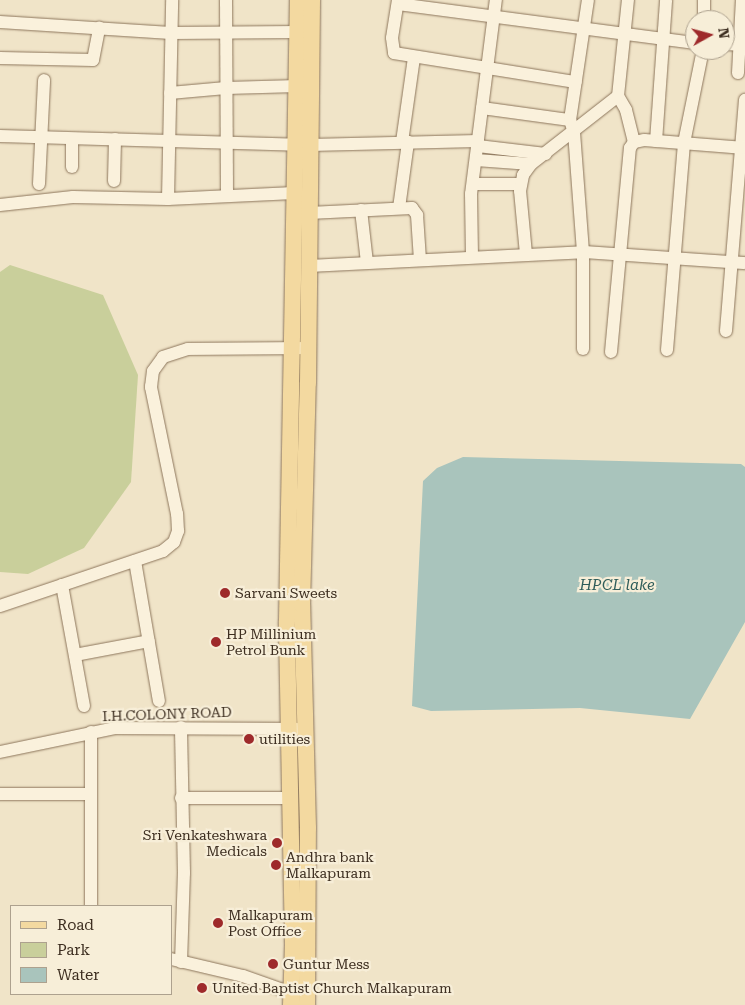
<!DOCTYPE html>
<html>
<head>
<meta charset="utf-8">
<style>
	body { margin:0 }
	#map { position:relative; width:745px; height:1005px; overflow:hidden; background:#f0e4c8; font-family:"Roboto Serif",serif }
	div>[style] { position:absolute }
	.green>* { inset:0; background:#c9cf9b }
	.water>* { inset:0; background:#a9c4bc }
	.roads { filter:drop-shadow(0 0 1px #8d765c) drop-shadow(0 0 1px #8d765c) }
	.minor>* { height:12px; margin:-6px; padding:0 6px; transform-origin:6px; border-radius:6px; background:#faf1dc }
	.major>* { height:16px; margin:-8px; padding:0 8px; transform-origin:8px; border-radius:8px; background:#f3d9a0 }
	.dots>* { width:14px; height:14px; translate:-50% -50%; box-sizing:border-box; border:2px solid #f7eed8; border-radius:50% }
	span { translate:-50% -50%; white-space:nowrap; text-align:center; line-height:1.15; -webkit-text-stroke:4.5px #f7eed8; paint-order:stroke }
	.poi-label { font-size:14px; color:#3d2e20 }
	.left { translate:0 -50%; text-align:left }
	.right { translate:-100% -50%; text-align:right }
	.street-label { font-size:14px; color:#3d2e20 }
	.water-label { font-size:15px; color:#2f5d5a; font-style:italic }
	.legend { position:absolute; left:10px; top:905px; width:162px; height:90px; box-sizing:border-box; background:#f7eed8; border:1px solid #ada18e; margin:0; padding:6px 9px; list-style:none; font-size:15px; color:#3d2e20 }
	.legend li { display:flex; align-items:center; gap:10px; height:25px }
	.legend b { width:25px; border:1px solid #ada18e }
	.north { position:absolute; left:685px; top:10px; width:50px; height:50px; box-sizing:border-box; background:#f7eed8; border:1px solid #ada18e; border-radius:50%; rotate:83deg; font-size:14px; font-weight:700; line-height:20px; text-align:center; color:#3d2e20 }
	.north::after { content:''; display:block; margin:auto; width:18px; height:22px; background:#9e2a2b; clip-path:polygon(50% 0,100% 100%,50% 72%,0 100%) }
</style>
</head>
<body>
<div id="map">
	<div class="green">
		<div style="clip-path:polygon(10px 265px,103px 295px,138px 375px,131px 482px,84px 548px,28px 574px,0 572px,0 272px)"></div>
	</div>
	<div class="water">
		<div style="clip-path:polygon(463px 457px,741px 464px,745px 467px,745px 622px,690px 719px,580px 708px,431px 711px,412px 706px,423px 481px,437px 468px)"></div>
	</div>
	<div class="roads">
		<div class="minor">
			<div style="left:226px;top:0;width:196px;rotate:89.7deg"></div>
			<div style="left:398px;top:0;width:38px;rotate:99deg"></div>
			<div style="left:392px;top:38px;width:15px;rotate:82deg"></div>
			<div style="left:394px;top:53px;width:184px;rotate:9.1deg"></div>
			<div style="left:704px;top:0;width:20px;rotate:90deg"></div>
			<div style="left:398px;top:4px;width:300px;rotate:7.5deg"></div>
			<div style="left:0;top:22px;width:171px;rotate:3.7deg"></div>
			<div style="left:171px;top:33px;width:128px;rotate:-0.4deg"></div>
			<div style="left:725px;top:44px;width:20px;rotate:3deg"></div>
			<div style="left:0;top:58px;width:93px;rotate:1.2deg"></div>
			<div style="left:93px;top:60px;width:33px;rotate:-79deg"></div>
			<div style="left:738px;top:73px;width:73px;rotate:-86.9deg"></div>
			<div style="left:170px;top:93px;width:56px;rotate:-5.1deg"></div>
			<div style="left:226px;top:88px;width:72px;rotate:-1.6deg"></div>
			<div style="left:618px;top:96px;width:16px;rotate:60deg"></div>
			<div style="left:626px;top:110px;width:33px;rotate:76deg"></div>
			<div style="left:482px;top:108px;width:89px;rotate:7.8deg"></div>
			<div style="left:0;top:136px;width:297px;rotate:1.7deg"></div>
			<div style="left:72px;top:139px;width:28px;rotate:90deg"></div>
			<div style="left:656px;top:141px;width:141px;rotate:-85.9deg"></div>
			<div style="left:402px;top:142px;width:85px;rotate:-81.9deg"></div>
			<div style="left:310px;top:145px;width:168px;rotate:-1.4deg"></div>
			<div style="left:478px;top:146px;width:68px;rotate:6.7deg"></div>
			<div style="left:476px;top:160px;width:55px;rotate:4.2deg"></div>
			<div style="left:114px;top:181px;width:42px;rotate:-88.6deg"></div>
			<div style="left:39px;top:184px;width:104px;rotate:-87.2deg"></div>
			<div style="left:473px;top:184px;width:47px"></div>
			<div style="left:168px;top:199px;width:199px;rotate:-88.8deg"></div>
			<div style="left:0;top:205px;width:73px;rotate:-6.3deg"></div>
			<div style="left:73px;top:197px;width:95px;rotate:1.2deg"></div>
			<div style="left:168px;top:199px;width:126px;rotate:-2.7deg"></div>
			<div style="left:399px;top:208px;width:67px;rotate:-82.2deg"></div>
			<div style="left:361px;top:210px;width:53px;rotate:83.5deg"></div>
			<div style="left:309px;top:213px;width:103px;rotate:-2.8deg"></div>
			<div style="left:412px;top:208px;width:9px;rotate:54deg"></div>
			<div style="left:417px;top:215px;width:45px;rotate:86.2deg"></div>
			<div style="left:526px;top:254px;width:63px;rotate:-95.4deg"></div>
			<div style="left:520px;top:191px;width:16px;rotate:-79deg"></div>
			<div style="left:523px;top:175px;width:14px;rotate:-54deg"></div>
			<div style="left:531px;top:164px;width:110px;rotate:-38deg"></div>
			<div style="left:618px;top:96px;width:97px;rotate:-84.1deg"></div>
			<div style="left:472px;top:257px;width:63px;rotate:-90.9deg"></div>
			<div style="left:471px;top:194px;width:196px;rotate:-82.7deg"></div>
			<div style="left:309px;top:266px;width:274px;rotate:-2.9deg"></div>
			<div style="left:583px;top:252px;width:162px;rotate:3.9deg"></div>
			<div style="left:726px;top:331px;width:232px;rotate:-85.3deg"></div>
			<div style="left:583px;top:349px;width:97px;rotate:-90deg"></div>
			<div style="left:583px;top:252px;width:119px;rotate:-94.3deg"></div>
			<div style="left:574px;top:133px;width:14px;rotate:-107deg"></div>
			<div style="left:570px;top:120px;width:121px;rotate:-81.5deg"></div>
			<div style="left:667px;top:350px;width:208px;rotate:-85.3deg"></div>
			<div style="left:684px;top:143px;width:95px;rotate:-78.5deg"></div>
			<div style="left:611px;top:352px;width:205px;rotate:-84.7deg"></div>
			<div style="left:630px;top:148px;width:7px;rotate:-56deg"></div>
			<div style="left:634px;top:142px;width:10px;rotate:-11deg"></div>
			<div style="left:644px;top:140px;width:101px;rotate:4.5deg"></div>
			<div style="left:135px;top:561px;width:142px;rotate:80.3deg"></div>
			<div style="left:62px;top:585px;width:123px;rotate:79.7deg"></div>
			<div style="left:0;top:606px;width:172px;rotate:-18.6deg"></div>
			<div style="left:163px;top:551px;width:14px;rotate:-39deg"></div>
			<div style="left:174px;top:542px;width:12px;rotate:-70deg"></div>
			<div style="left:178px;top:531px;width:17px;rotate:-93deg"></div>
			<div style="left:177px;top:514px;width:130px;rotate:-101.6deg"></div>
			<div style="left:151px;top:387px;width:16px;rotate:-83deg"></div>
			<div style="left:153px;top:371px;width:17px;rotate:-54deg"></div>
			<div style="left:163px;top:357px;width:26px;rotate:-18deg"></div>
			<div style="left:188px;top:349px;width:113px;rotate:-0.5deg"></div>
			<div style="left:75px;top:655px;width:75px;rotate:-10.7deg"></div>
			<div style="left:0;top:752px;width:117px;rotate:-11.8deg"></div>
			<div style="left:115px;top:728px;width:182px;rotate:0.3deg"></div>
			<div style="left:0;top:794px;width:91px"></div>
			<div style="left:181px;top:798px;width:110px"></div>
			<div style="left:91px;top:906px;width:174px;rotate:-90deg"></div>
			<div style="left:171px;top:959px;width:74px;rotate:13.3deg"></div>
			<div style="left:243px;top:976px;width:51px;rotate:19.5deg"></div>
			<div style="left:181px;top:962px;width:89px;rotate:-88.1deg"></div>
			<div style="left:184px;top:873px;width:146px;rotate:-91.2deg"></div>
		</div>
		<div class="major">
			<div style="left:291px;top:1005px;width:60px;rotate:-88.1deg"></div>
			<div style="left:293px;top:945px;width:324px;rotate:-91.1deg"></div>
			<div style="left:287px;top:621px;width:621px;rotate:-88.99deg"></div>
			<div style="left:307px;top:1005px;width:177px;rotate:-89.7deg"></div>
			<div style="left:308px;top:828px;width:223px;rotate:-91.5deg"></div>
			<div style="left:302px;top:605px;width:222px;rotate:-88.5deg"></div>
			<div style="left:308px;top:383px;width:383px;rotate:-89.4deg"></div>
		</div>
	</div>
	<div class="dots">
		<div style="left:225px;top:593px;background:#9e2a2b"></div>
		<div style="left:216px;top:642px;background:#9e2a2b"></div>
		<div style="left:249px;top:739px;background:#9e2a2b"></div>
		<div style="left:277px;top:843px;background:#9e2a2b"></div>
		<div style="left:276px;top:865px;background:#9e2a2b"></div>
		<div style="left:218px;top:923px;background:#9e2a2b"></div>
		<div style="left:273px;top:964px;background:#9e2a2b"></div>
		<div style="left:202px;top:988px;background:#9e2a2b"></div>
	</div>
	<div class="poi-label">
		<span class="left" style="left:235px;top:593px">Sarvani Sweets</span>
		<span class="left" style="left:226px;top:642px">HP Millinium<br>Petrol Bunk</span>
		<span class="left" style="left:259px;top:739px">utilities</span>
		<span class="right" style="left:267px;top:843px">Sri Venkateshwara<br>Medicals</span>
		<span class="left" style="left:286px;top:865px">Andhra bank<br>Malkapuram</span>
		<span class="left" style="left:228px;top:923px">Malkapuram<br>Post Office</span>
		<span class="left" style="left:283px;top:964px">Guntur Mess</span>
		<span class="left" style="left:212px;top:988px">United Baptist Church Malkapuram</span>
	</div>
	<div class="street-label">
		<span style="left:167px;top:714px;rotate:-2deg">I.H.COLONY ROAD</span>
	</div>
	<div class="water-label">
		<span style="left:617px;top:586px">HPCL lake</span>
	</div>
	<ul class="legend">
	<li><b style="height:6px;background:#f3d9a0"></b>Road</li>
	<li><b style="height:14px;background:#c9cf9b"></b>Park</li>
	<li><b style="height:14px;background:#a9c4bc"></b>Water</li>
	</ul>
	<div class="north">N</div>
</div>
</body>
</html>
